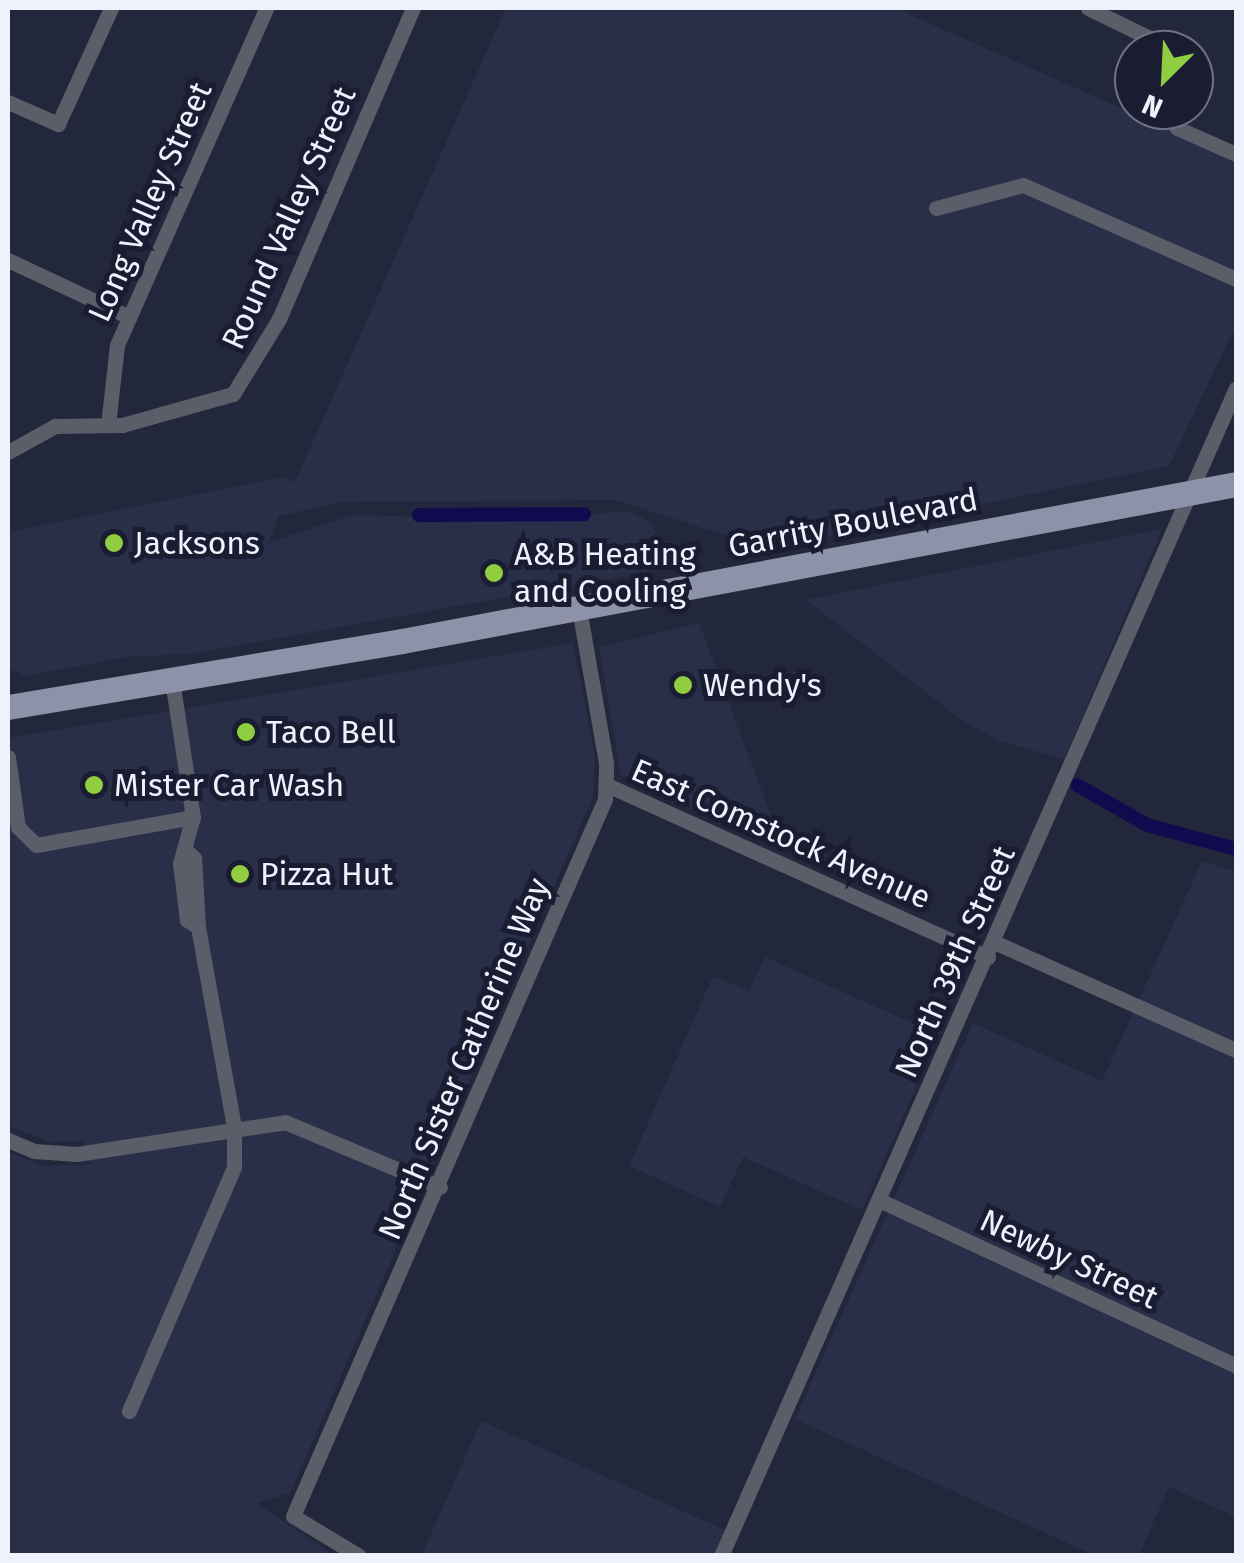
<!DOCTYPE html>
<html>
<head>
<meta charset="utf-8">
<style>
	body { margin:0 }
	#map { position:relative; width:1244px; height:1563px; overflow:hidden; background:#23273c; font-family:"Fira Sans",sans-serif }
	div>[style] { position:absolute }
	.built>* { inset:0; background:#292e49 }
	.canal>* { height:14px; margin:-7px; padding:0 7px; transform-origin:7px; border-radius:7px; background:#100a4e }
	.minor>* { height:15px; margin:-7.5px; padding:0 7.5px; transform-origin:7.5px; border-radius:7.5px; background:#5b5d68 }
	.primary>* { height:25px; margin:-12.5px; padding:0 12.5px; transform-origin:12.5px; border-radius:12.5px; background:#8d92a8 }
	.dots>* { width:28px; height:28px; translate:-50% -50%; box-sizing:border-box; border:5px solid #1a1d31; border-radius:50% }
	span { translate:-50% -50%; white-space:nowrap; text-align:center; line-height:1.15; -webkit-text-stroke:10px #1a1d31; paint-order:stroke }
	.street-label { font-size:32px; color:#eff2fd }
	.poi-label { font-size:32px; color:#eff2fd }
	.left { translate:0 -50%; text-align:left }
	.frame { position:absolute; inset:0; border:10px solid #eff2fd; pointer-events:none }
	.north { position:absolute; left:1114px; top:30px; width:100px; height:100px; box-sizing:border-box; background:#1a1d31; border:2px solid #6f7283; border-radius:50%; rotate:204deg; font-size:28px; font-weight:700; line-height:40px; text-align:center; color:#eff2fd }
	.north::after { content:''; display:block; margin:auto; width:35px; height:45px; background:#91cd40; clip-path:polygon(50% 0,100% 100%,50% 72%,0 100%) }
</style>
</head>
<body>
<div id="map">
	<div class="built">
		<div style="clip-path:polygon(506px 8px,895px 8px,1236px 159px,1236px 325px,1169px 466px,764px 549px,761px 537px,743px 541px,616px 500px,343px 502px,279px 516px,269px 542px,352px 515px,522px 519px,629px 511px,654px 524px,658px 544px,670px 542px,674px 567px,190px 654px,126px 657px,26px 676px,9px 668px,8px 532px,283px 477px,295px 482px)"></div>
		<div style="clip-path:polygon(1162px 529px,1064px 759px,1002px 742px,963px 721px,806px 600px)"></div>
		<div style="clip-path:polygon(699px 623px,783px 848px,621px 775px,599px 647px)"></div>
		<div style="clip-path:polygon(573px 643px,595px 757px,593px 797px,290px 1493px,257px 1503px,333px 1555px,8px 1555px,8px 1152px,43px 1166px,91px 1164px,85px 1141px,50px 1142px,8px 1126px,8px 738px)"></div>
		<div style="clip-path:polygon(1202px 861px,1236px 872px,1236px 1517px,1169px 1487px,1139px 1555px,1094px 1555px,795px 1419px,973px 1023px,1102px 1081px)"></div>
		<div style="clip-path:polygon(765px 957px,939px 1035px,862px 1210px,743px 1157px,720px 1207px,629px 1166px,713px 976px,749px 991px)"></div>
		<div style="clip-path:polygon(481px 1421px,725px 1530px,714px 1555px,421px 1556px)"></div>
	</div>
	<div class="canal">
		<div style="left:419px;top:515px;width:165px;rotate:-0.3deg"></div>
		<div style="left:1077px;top:785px;width:81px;rotate:29.7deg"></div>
		<div style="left:1147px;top:825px;width:92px;rotate:15.1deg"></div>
	</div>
	<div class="minor">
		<div style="left:1088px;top:8px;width:96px;rotate:26deg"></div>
		<div style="left:8px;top:102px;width:55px;rotate:23.7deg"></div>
		<div style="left:58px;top:124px;width:128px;rotate:-65.4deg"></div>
		<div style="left:1166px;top:110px;width:21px;rotate:59deg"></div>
		<div style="left:1177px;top:128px;width:64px;rotate:23.8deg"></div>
		<div style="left:936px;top:208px;width:90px;rotate:-14.8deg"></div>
		<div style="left:1023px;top:185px;width:233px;rotate:23.8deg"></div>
		<div style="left:8px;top:260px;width:134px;rotate:25.2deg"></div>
		<div style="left:108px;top:425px;width:81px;rotate:-83.6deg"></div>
		<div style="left:117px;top:345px;width:368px;rotate:-66.1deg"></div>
		<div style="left:8px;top:452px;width:54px;rotate:-29deg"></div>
		<div style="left:55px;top:426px;width:67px;rotate:-0.9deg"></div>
		<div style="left:122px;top:425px;width:115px;rotate:-15.6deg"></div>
		<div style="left:233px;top:394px;width:88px;rotate:-58.5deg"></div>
		<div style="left:279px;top:319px;width:339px;rotate:-66.7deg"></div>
		<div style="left:172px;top:680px;width:139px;rotate:81.3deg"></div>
		<div style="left:193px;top:817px;width:48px;rotate:105.8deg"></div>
		<div style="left:180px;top:863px;width:57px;rotate:83deg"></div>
		<div style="left:187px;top:920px;width:13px;rotate:32deg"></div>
		<div style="left:8px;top:757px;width:71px;rotate:81.9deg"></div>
		<div style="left:18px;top:827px;width:25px;rotate:45deg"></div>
		<div style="left:36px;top:845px;width:159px;rotate:-10.1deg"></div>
		<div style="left:607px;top:785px;width:418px;rotate:24.3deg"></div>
		<div style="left:994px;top:942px;width:265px;rotate:24.1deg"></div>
		<div style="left:8px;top:1140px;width:28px;rotate:23deg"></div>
		<div style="left:34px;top:1151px;width:43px;rotate:4deg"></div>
		<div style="left:77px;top:1154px;width:210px;rotate:-8.7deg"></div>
		<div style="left:285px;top:1122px;width:168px;rotate:22.8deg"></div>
		<div style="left:879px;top:1200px;width:394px;rotate:24.9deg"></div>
		<div style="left:129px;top:1411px;width:266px;rotate:-66.7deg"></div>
		<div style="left:234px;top:1167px;width:40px;rotate:-90deg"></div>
		<div style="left:234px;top:1127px;width:203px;rotate:-100.2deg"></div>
		<div style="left:198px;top:927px;width:69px;rotate:-93.3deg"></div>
		<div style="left:194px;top:858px;width:10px;rotate:-135deg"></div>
		<div style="left:359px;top:1556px;width:77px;rotate:-148.8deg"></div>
		<div style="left:293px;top:1516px;width:782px;rotate:-66.48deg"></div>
		<div style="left:605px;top:799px;width:36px;rotate:-88deg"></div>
		<div style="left:606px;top:763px;width:157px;rotate:-99.9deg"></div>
		<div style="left:721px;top:1556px;width:1276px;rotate:-66.21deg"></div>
	</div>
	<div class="primary">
		<div style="left:8px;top:707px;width:399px;rotate:-9.5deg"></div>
		<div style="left:402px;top:641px;width:849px;rotate:-10.66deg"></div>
	</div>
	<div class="dots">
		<div style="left:114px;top:543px;background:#91cd40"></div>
		<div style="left:494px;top:573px;background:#91cd40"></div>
		<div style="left:683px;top:685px;background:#91cd40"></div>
		<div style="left:246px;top:732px;background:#91cd40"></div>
		<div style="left:94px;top:785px;background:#91cd40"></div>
		<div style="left:240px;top:874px;background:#91cd40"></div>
	</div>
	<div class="street-label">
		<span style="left:150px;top:202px;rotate:-66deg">Long Valley Street</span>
		<span style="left:289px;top:218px;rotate:-66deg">Round Valley Street</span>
		<span style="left:853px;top:523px;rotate:-11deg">Garrity Boulevard</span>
		<span style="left:781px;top:834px;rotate:24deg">East Comstock Avenue</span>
		<span style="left:955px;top:962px;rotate:-66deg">North 39th Street</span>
		<span style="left:464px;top:1059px;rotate:-67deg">North Sister Catherine Way</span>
		<span style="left:1069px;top:1259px;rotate:25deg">Newby Street</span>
	</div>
	<div class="poi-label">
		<span class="left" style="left:134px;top:543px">Jacksons</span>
		<span class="left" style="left:514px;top:573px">A&amp;B Heating<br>and Cooling</span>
		<span class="left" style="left:703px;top:685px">Wendy's</span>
		<span class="left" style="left:266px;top:732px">Taco Bell</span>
		<span class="left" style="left:114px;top:785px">Mister Car Wash</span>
		<span class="left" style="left:260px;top:874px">Pizza Hut</span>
	</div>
	<div class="frame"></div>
	<div class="north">N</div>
</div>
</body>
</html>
